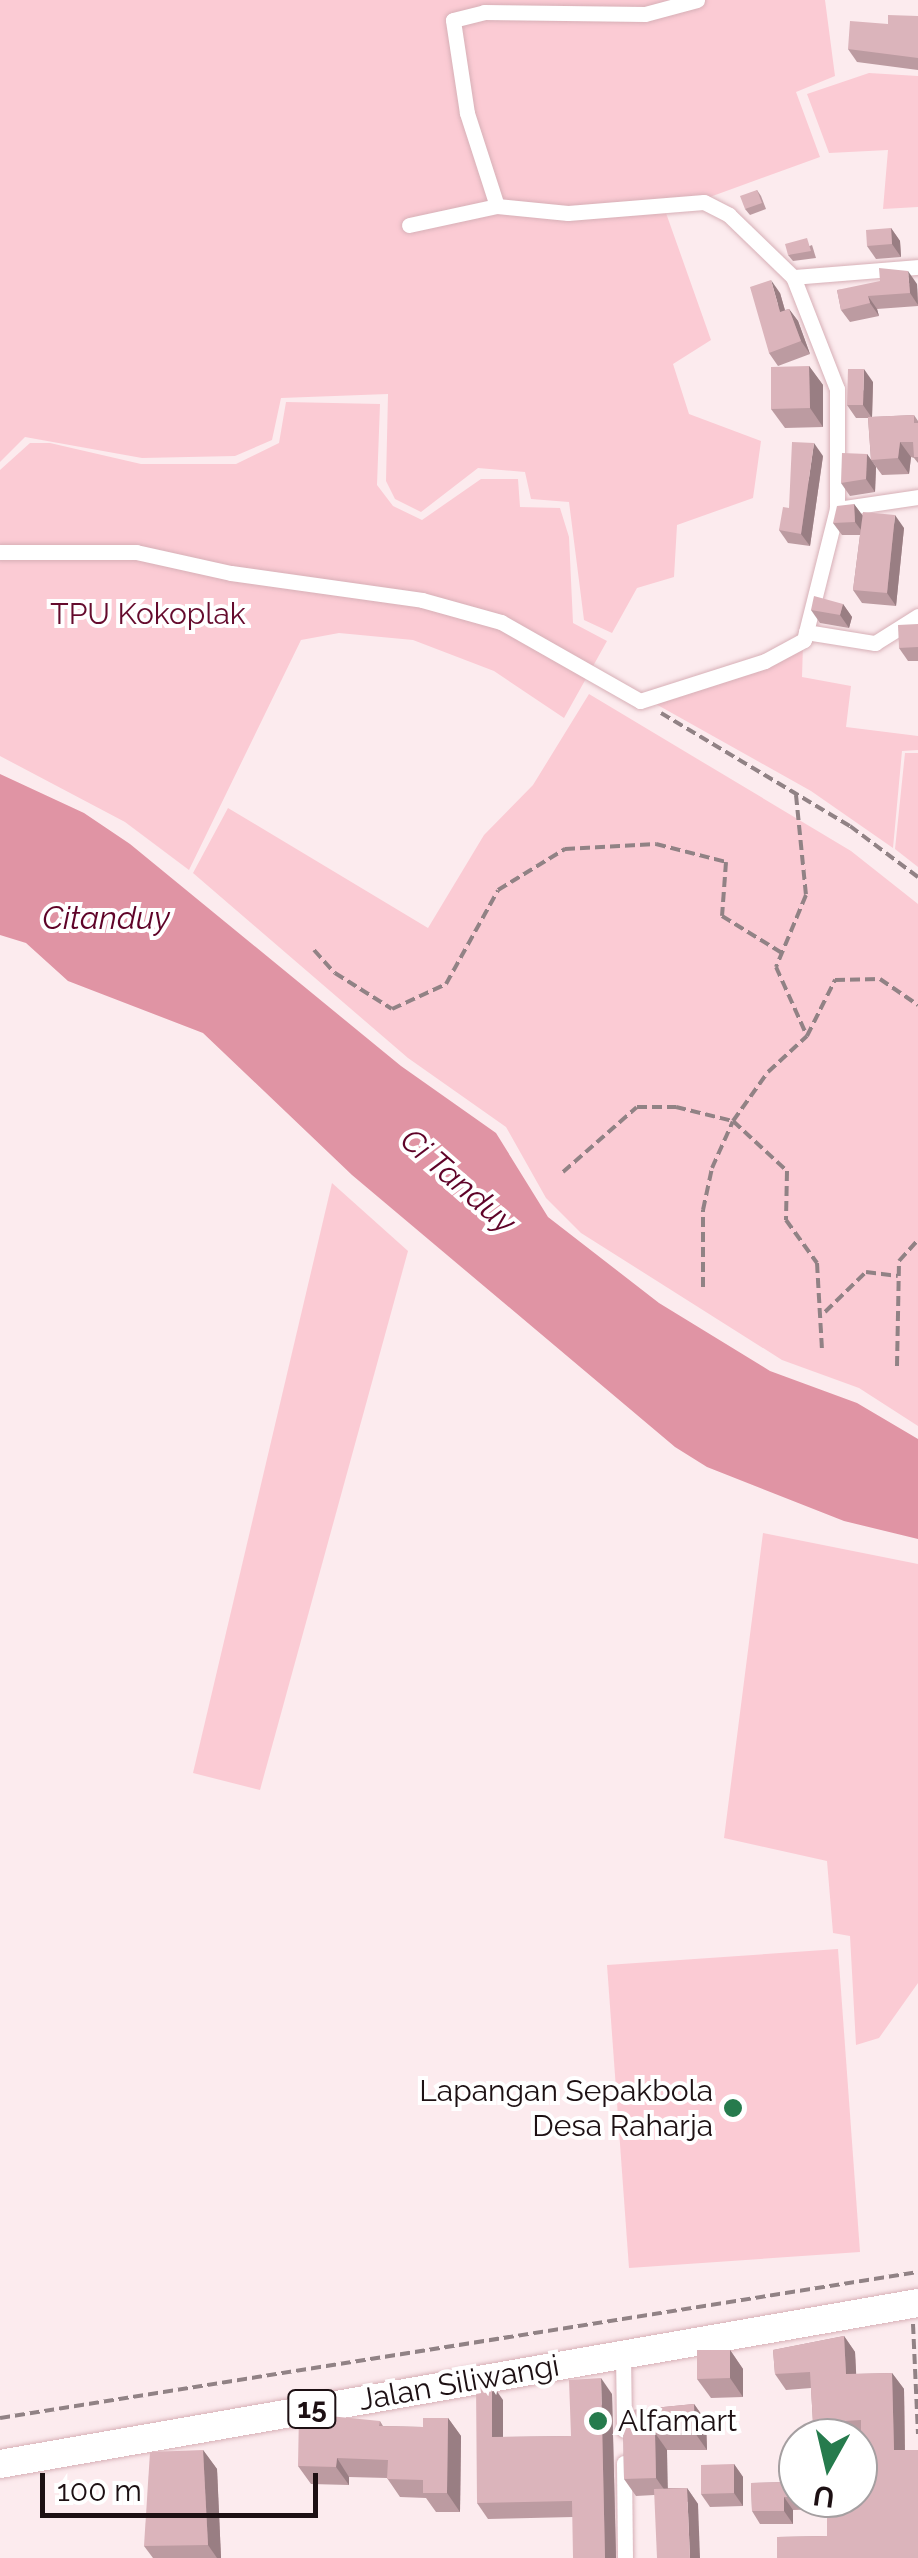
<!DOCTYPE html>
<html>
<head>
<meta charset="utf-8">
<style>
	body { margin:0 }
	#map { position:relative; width:918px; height:2558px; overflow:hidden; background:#fcebee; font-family:Raleway,sans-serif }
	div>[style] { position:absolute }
	.green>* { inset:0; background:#fbcbd4 }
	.water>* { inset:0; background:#e094a4 }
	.path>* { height:4px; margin-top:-2px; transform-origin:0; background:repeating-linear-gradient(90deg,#918285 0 10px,transparent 0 15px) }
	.roads { filter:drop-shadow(0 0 2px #d7b0b7) drop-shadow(0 0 2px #d7b0b7) }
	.street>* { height:15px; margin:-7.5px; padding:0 7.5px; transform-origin:7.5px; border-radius:7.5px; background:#fff }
	.highway>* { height:28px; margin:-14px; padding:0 14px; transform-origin:14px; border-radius:14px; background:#fff }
	.wall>* { inset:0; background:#bc9ba1 }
	.shaded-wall>* { inset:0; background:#997e83 }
	.building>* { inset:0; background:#dbb4bb }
	.dots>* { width:28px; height:28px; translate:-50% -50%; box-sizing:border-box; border:5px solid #fff; border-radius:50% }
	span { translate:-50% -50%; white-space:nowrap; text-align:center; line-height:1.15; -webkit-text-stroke:8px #fff; paint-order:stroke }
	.shield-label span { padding:2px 8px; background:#fff; border:2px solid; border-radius:8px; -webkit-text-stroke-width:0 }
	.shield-label { font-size:28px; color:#1d1013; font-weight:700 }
	.park-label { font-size:30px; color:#650b2d }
	.poi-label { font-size:30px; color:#1d1013 }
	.right { translate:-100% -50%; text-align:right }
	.left { translate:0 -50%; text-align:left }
	.street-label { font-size:30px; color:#1d1013 }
	.water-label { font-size:32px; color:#5f0328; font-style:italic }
	.north { position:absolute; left:778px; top:2418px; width:100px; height:100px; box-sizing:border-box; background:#fff; border:2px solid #a59fa1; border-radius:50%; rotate:188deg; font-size:28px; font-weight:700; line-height:40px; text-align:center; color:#1d1013 }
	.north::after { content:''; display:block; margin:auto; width:35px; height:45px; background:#267b4d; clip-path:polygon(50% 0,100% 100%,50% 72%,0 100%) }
	.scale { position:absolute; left:40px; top:2473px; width:278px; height:45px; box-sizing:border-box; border:5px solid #1d1013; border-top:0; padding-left:12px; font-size:30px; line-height:35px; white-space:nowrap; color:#1d1013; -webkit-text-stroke:8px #fff; paint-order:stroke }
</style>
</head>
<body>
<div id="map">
	<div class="green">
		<div style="clip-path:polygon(0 0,825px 0,835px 76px,796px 92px,820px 157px,666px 213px,711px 340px,673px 364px,689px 414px,761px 441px,753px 498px,677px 525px,674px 577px,637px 588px,612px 633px,584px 620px,569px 502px,531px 499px,525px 472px,478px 468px,421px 512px,395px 499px,386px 481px,388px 394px,281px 398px,272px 440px,235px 456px,142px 458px,25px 437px,0 462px)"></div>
		<div style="clip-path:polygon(869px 73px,918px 76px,918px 207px,883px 209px,888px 150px,829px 153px,807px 94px)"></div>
		<div style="clip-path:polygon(286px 402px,380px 404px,377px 485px,393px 506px,422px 520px,481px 479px,518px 479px,520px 507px,560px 508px,569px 537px,573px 623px,607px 641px,564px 718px,494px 671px,413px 640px,339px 633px,301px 640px,189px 870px,125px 822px,0 756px,0 470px,30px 443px,50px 443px,141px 464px,236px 464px,279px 443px)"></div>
		<div style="clip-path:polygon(803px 645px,802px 677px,851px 686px,846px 727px,918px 736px,918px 750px,902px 751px,893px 848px,811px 791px,654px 703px)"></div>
		<div style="clip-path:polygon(589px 694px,851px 851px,918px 904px,918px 1426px,859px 1388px,782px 1360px,581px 1233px,546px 1198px,506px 1127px,408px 1058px,193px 873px,228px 808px,428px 928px,484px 835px,533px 785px)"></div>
		<div style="clip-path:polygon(905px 753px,918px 753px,918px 867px,895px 849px)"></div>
		<div style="clip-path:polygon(332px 1183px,408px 1251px,260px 1790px,193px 1773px)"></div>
		<div style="clip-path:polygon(763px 1533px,918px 1564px,918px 1983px,879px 2038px,856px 2045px,850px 1936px,833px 1933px,827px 1861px,724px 1838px)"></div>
		<div style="clip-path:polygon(838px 1949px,860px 2252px,629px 2268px,607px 1965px)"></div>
	</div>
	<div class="water">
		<div style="clip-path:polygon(0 774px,84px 813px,130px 844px,401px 1066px,496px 1133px,548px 1217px,659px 1303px,770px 1371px,857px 1403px,918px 1439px,918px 1539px,844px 1521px,707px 1467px,675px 1447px,352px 1175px,203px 1033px,68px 981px,26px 943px,0 935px)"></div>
	</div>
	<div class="path">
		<div style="left:661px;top:713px;width:220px;rotate:30.9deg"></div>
		<div style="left:850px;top:826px;width:85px;rotate:36.9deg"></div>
		<div style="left:796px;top:795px;width:100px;rotate:84.3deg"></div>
		<div style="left:806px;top:895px;width:78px;rotate:112.6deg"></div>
		<div style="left:776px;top:967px;width:76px;rotate:65.8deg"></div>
		<div style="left:314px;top:950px;width:31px;rotate:48deg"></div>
		<div style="left:335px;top:973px;width:67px;rotate:32.3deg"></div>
		<div style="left:392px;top:1009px;width:60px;rotate:-24.8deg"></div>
		<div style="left:446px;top:984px;width:107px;rotate:-61deg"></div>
		<div style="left:498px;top:890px;width:79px;rotate:-31.5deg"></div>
		<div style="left:565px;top:849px;width:91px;rotate:-3.1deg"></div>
		<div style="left:656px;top:844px;width:72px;rotate:14.4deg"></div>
		<div style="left:726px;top:862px;width:54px;rotate:94.2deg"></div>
		<div style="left:722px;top:916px;width:70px;rotate:31.7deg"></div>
		<div style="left:563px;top:1172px;width:98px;rotate:-41.3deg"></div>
		<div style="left:637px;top:1107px;width:39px"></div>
		<div style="left:676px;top:1107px;width:59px;rotate:13.8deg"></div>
		<div style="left:733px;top:1121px;width:74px;rotate:42.8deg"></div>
		<div style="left:787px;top:1171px;width:49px;rotate:91.2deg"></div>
		<div style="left:786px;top:1220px;width:53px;rotate:54.2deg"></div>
		<div style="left:817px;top:1263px;width:86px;rotate:86.7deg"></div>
		<div style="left:703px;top:1287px;width:77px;rotate:-90deg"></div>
		<div style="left:703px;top:1210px;width:43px;rotate:-77.9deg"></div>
		<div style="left:712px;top:1168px;width:51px;rotate:-65.9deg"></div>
		<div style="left:733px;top:1121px;width:60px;rotate:-54.5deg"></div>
		<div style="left:768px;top:1072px;width:53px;rotate:-42.7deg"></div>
		<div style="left:807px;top:1036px;width:63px;rotate:-63.4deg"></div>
		<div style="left:835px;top:980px;width:45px;rotate:-1.3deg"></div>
		<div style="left:880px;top:979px;width:46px;rotate:34.4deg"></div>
		<div style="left:825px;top:1312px;width:57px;rotate:-44.3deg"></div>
		<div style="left:866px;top:1272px;width:32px;rotate:7deg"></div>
		<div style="left:897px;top:1366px;width:105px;rotate:-88.9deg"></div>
		<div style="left:899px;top:1261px;width:28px;rotate:-48deg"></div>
		<div style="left:913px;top:2324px;width:110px;rotate:87.4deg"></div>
		<div style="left:0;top:2418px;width:930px;rotate:-9.04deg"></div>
	</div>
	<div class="roads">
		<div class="street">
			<div style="left:497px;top:206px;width:71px;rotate:5.6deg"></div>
			<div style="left:568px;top:213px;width:136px;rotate:-4.6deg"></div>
			<div style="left:704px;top:202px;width:28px;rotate:27deg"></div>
			<div style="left:729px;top:215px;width:89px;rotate:44.1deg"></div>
			<div style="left:409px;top:225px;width:90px;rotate:-12.2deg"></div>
			<div style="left:497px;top:206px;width:98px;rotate:-107.9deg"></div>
			<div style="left:467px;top:113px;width:94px;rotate:-98.6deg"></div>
			<div style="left:453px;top:20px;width:32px;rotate:-14deg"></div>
			<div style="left:484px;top:12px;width:161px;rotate:0.7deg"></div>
			<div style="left:645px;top:14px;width:54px;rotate:-15.1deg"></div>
			<div style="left:837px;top:509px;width:120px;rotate:-90deg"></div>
			<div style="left:837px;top:389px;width:120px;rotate:-111.4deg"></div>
			<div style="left:793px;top:277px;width:125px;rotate:-4.6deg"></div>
			<div style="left:0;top:552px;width:136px"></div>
			<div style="left:136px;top:552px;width:97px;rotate:12.5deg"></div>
			<div style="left:231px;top:573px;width:193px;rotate:8deg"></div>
			<div style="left:422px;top:600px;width:82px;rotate:15.6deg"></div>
			<div style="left:501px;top:622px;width:160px;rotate:29.6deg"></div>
			<div style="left:640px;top:701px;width:131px;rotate:-17.7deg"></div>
			<div style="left:765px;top:661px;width:44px;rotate:-28.3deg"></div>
			<div style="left:804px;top:640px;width:135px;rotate:-75.9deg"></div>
			<div style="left:837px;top:509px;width:82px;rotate:-8.4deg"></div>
			<div style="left:806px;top:632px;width:70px;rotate:9.1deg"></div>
			<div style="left:875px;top:643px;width:51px;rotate:-32.1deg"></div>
			<div style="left:623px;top:2354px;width:76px;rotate:89.2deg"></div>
			<div style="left:624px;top:2463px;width:95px;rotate:89.4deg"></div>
		</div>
		<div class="highway">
			<div style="left:0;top:2464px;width:932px;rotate:-9.95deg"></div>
		</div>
	</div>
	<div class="wall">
		<div style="clip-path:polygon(918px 16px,918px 70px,857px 62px,848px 49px,888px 24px)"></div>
		<div style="clip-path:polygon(757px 190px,761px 196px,766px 209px,750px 215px,745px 209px)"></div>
		<div style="clip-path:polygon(891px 228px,900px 241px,901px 257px,876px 259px,867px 246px)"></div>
		<div style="clip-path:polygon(812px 245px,816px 258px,793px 261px,788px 255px)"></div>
		<div style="clip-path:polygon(917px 284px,918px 306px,877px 309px,879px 316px,850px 322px,841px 310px,837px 290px)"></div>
		<div style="clip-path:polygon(780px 293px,785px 310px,789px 309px,798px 321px,810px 354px,778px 366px,769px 353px)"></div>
		<div style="clip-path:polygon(809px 366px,823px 385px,823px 427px,785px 428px,771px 409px)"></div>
		<div style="clip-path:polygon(873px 382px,872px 417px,914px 415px,918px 421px,918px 463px,914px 458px,911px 457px,909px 474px,882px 475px,871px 460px,868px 418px,856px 418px,847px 405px)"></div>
		<div style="clip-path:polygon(867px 454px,876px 467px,875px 492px,850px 496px,841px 483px)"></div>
		<div style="clip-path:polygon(823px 456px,810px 546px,788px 543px,779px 530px)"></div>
		<div style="clip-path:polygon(854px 504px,862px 515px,904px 528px,896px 606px,862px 603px,853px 590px,860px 535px,842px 535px,833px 523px)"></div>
		<div style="clip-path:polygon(843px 604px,852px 617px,849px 628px,820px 623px,811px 610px)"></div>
		<div style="clip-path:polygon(918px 624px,918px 661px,908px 661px,899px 648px)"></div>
		<div style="clip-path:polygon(844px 2336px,855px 2352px,856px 2374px,892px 2373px,904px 2389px,905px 2450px,918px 2450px,918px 2558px,777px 2558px,777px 2537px,827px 2536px,827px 2509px,793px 2510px,793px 2524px,760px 2524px,752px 2511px,751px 2483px,787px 2482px,787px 2468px,798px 2468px,798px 2498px,829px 2498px,829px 2505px,861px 2504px,861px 2437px,823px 2438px,813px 2423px,811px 2388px,786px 2390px,775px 2374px,773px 2350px)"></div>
		<div style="clip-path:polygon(730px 2350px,743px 2369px,743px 2397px,711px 2398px,697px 2379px)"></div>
		<div style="clip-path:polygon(612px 2394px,616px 2558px,573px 2558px,573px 2517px,488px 2519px,477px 2503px,503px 2400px,503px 2437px,571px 2436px)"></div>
		<div style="clip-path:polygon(694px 2404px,706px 2421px,707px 2450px,667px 2450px,667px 2488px,687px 2488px,698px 2504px,654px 2495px,636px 2496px,624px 2479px,623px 2411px)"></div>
		<div style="clip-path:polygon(448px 2418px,461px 2436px,460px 2512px,436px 2512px,426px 2498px,400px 2497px,387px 2478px,349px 2477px,349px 2485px,311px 2484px,298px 2466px,380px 2421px,383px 2426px,423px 2427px)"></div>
		<div style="clip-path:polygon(203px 2450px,217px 2469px,221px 2558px,153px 2558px,144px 2546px)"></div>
		<div style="clip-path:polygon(734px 2464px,743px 2477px,743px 2506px,710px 2507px,701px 2494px)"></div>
	</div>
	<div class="shaded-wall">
		<div style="clip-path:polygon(891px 228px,900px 241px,901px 257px,892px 244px)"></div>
		<div style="clip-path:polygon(908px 271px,917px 284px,918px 305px,910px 293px)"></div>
		<div style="clip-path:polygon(771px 280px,780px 293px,789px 325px,780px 312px)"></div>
		<div style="clip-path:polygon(868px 296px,877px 309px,879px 316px,870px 303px)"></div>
		<div style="clip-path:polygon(789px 309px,798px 321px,810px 354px,801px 341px)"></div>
		<div style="clip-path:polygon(809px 366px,823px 385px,823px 427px,810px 408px)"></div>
		<div style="clip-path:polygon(864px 369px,873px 382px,872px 418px,863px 405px)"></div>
		<div style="clip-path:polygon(900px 442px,911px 457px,909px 474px,898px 458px)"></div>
		<div style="clip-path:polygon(814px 443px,823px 456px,810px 546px,801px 534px)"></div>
		<div style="clip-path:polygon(867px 454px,876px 467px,875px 492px,866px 479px)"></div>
		<div style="clip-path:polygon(854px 504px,863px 516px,864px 534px,855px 522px)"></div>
		<div style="clip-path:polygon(895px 515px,904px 528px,896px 606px,887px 593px)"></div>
		<div style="clip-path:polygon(843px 604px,852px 617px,849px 628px,840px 615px)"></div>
		<div style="clip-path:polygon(844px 2336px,855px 2352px,857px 2390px,846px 2374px)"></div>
		<div style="clip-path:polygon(730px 2350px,743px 2369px,743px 2397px,730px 2378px)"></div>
		<div style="clip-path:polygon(892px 2373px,904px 2389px,905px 2466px,894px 2450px)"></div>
		<div style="clip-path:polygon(601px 2378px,612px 2394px,616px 2558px,605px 2558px)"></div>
		<div style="clip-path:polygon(492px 2384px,503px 2400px,503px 2453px,492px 2437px)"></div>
		<div style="clip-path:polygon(694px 2404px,706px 2421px,707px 2450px,695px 2433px)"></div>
		<div style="clip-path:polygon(448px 2418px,461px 2436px,460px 2512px,447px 2493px)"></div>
		<div style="clip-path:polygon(655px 2433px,667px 2450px,668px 2495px,656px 2478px)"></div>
		<div style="clip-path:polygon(203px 2450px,217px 2469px,221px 2558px,217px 2558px,208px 2545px)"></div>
		<div style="clip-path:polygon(337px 2458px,349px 2477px,349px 2485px,336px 2467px)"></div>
		<div style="clip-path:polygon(734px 2464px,743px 2477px,743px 2506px,734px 2493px)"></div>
		<div style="clip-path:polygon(687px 2488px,698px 2504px,700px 2558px,690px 2558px)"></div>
		<div style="clip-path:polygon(784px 2497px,793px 2510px,793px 2524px,784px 2511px)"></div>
		<div style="clip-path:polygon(821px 2498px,829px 2498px,829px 2509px)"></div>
	</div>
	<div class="building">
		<div style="clip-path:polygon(888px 15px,918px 16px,918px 58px,848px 49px,850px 21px,888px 24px)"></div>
		<div style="clip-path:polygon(757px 190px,762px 203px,745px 209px,740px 196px)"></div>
		<div style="clip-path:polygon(891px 228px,892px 244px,867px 246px,866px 230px)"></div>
		<div style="clip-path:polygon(807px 238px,811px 251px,788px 255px,785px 244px)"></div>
		<div style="clip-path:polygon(879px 268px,908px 271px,910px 293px,868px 296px,870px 303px,841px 310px,837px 290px,880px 281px)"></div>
		<div style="clip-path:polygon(771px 280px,780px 312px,789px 309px,801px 341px,769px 353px,750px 287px)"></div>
		<div style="clip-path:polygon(809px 366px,810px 408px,771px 409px,771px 367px)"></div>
		<div style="clip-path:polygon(848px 369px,864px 369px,863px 405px,847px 405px)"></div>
		<div style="clip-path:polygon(914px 415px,914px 423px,918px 423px,918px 457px,914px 457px,913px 442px,900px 442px,898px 458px,871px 460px,868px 417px)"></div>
		<div style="clip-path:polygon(792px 442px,814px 443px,801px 534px,779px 530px,783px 507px,789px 508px)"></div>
		<div style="clip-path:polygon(842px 453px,867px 454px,866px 479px,841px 483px)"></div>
		<div style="clip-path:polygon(854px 504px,855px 522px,833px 523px,837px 506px)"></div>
		<div style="clip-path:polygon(863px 512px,895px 515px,887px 593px,853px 590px)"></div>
		<div style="clip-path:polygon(814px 596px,843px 604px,840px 615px,811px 610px)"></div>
		<div style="clip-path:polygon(918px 624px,918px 647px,899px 648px,898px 625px)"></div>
		<div style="clip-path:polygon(844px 2336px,846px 2374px,892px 2373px,894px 2450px,918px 2450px,918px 2558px,777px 2558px,777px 2537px,827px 2536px,827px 2505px,861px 2504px,861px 2420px,813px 2423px,810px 2372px,775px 2374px,773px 2350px)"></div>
		<div style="clip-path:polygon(697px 2350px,730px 2350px,730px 2378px,697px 2379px)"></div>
		<div style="clip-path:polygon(601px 2378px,605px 2558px,573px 2558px,572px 2501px,477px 2503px,476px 2384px,492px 2384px,492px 2437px,571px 2436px,569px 2380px)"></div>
		<div style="clip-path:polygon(694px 2404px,695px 2433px,655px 2433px,656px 2478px,624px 2479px,623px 2411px)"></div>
		<div style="clip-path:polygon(299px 2413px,380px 2421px,379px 2426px,423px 2427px,423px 2418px,448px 2418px,447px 2493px,423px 2493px,423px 2480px,387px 2479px,388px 2460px,337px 2458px,336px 2467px,298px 2466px)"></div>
		<div style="clip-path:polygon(203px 2450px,208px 2545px,144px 2546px,150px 2452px)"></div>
		<div style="clip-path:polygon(734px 2464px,734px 2493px,701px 2494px,701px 2465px)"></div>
		<div style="clip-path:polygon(787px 2468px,798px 2468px,798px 2497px,784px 2497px,784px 2511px,752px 2511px,751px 2483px,787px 2482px)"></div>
		<div style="clip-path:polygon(687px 2488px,690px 2558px,657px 2558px,654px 2489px)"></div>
	</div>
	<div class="dots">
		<div style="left:733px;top:2108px;background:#267b4d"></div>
		<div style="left:598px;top:2421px;background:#267b4d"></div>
	</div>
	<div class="shield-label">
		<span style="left:312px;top:2409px">15</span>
	</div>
	<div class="park-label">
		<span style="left:148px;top:614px">TPU Kokoplak</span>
	</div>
	<div class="poi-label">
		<span class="right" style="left:713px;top:2108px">Lapangan Sepakbola<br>Desa Raharja</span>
		<span class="left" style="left:618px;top:2421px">Alfamart</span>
	</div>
	<div class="street-label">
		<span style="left:459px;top:2383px;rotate:-10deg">Jalan Siliwangi</span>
	</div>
	<div class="water-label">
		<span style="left:106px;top:918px">Citanduy</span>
		<span style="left:458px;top:1181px;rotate:41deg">Ci Tanduy</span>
	</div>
	<div class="north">U</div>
	<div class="scale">100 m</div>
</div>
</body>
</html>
